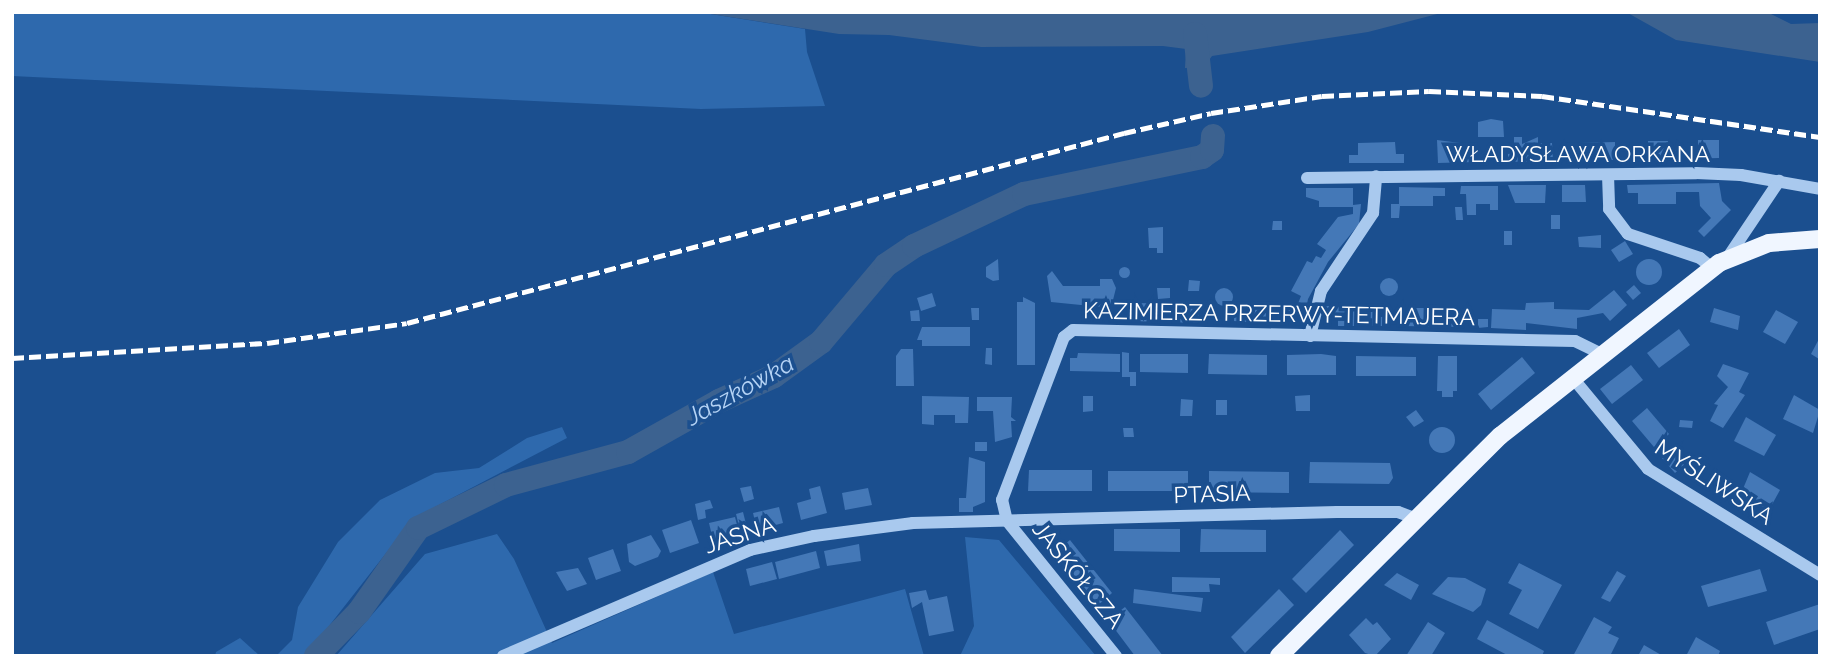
<!DOCTYPE html>
<html>
<head>
<meta charset="utf-8">
<style>
	body { margin:0 }
	#map { position:relative; width:1832px; height:668px; overflow:hidden; background:#1b4f8f; font-family:Raleway,sans-serif }
	div>[style] { position:absolute }
	.green>* { inset:0; background:#2e69ad }
	.water>* { inset:0; background:#3c6290 }
	.river>* { height:24px; margin:-12px; padding:0 12px; transform-origin:12px; border-radius:12px; background:#3c6290 }
	.building>* { inset:0; background:#4478b7 }
	.round { border-radius:50% }
	.minor>* { height:12px; margin:-6px; padding:0 6px; transform-origin:6px; border-radius:6px; background:#a9c9ee }
	.major>* { height:18px; margin:-9px; padding:0 9px; transform-origin:9px; border-radius:9px; background:#f0f6ff }
	.rail>* { height:4.5px; margin-top:-2.25px; transform-origin:0; background:repeating-linear-gradient(90deg,#fff 0 12px,transparent 0 17px) }
	span { translate:-50% -50%; white-space:nowrap; text-align:center; line-height:1.15; -webkit-text-stroke:7px #1b4f8f; paint-order:stroke }
	.street-label { font-size:23px; color:#fff }
	.water-label { font-size:24px; color:#b5d3f5; font-style:italic }
	.frame { position:absolute; inset:0; border:14px solid #fff; pointer-events:none }
</style>
</head>
<body>
<div id="map">
	<div class="green">
		<div style="clip-path:polygon(12px 12px,698px 12px,805px 29px,807px 52px,825px 106px,701px 109px,12px 76px)"></div>
		<div style="clip-path:polygon(562px 427px,567px 438px,435px 507px,405px 529px,307px 654px,276px 656px,292px 640px,298px 607px,338px 542px,380px 500px,435px 473px,479px 468px,527px 438px)"></div>
		<div style="clip-path:polygon(497px 534px,514px 559px,552px 643px,713px 572px,734px 634px,905px 589px,924px 656px,336px 656px,425px 554px)"></div>
		<div style="clip-path:polygon(965px 537px,999px 540px,1096px 656px,960px 656px,974px 626px)"></div>
		<div style="clip-path:polygon(240px 638px,260px 656px,215px 656px,216px 652px)"></div>
	</div>
	<div class="water">
		<div style="clip-path:polygon(698px 12px,1445px 12px,1368px 32px,1212px 56px,1204px 67px,1185px 68px,1186px 49px,1163px 46px,981px 47px,889px 35px,839px 34px)"></div>
		<div style="clip-path:polygon(1626px 12px,1767px 12px,1791px 24px,1820px 23px,1820px 62px,1676px 40px)"></div>
	</div>
	<div class="river">
		<div style="left:1195px;top:34px;width:52px;rotate:83.4deg"></div>
		<div style="left:316px;top:656px;width:62px;rotate:-45.7deg"></div>
		<div style="left:359px;top:612px;width:103px;rotate:-54.9deg"></div>
		<div style="left:418px;top:528px;width:98px;rotate:-26deg"></div>
		<div style="left:506px;top:485px;width:126px;rotate:-15.1deg"></div>
		<div style="left:628px;top:452px;width:104px;rotate:-29.3deg"></div>
		<div style="left:719px;top:401px;width:60px;rotate:-24.4deg"></div>
		<div style="left:774px;top:376px;width:58px;rotate:-35.9deg"></div>
		<div style="left:821px;top:342px;width:101px;rotate:-49.8deg"></div>
		<div style="left:886px;top:265px;width:34px;rotate:-34deg"></div>
		<div style="left:914px;top:246px;width:122px;rotate:-25.3deg"></div>
		<div style="left:1024px;top:194px;width:182px;rotate:-11.7deg"></div>
		<div style="left:1202px;top:157px;width:12px;rotate:-35deg"></div>
		<div style="left:1212px;top:150px;width:14px;rotate:-86deg"></div>
	</div>
	<div class="building">
		<div style="clip-path:polygon(1491px 119px,1503px 121px,1504px 137px,1478px 137px,1478px 122px)"></div>
		<div style="clip-path:polygon(1514px 137px,1522px 137px,1522px 144px,1538px 137px,1538px 143px,1552px 143px,1553px 161px,1508px 162px,1508px 154px,1514px 153px)"></div>
		<div style="clip-path:polygon(1437px 140px,1468px 144px,1475px 162px,1438px 163px)"></div>
		<div style="clip-path:polygon(1698px 140px,1719px 140px,1719px 158px,1648px 160px,1648px 141px,1669px 141px,1669px 150px,1698px 150px)"></div>
		<div style="clip-path:polygon(1395px 142px,1396px 154px,1404px 154px,1404px 163px,1349px 163px,1349px 155px,1358px 155px,1358px 143px)"></div>
		<div style="clip-path:polygon(1615px 142px,1615px 160px,1578px 160px,1578px 143px)"></div>
		<div style="clip-path:polygon(1719px 183px,1722px 201px,1731px 210px,1704px 237px,1698px 231px,1711px 218px,1700px 206px,1699px 192px,1676px 192px,1676px 204px,1638px 204px,1638px 193px,1628px 193px,1627px 185px)"></div>
		<div style="clip-path:polygon(1508px 185px,1546px 185px,1545px 203px,1515px 203px)"></div>
		<div style="clip-path:polygon(1562px 185px,1585px 185px,1586px 202px,1562px 202px)"></div>
		<div style="clip-path:polygon(1461px 186px,1498px 186px,1498px 210px,1490px 210px,1490px 204px,1476px 204px,1476px 215px,1467px 215px,1466px 194px,1460px 194px)"></div>
		<div style="clip-path:polygon(1399px 187px,1445px 188px,1445px 196px,1433px 196px,1433px 206px,1400px 206px,1399px 218px,1391px 218px,1391px 204px,1399px 204px)"></div>
		<div style="clip-path:polygon(1306px 188px,1353px 188px,1353px 205px,1361px 204px,1359px 224px,1328px 262px,1308px 299px,1305px 314px,1288px 313px,1287px 325px,1234px 321px,1234px 313px,1251px 314px,1252px 302px,1297px 306px,1301px 296px,1291px 291px,1307px 261px,1312px 263px,1316px 256px,1321px 258px,1326px 250px,1317px 244px,1338px 217px,1353px 214px,1353px 207px,1319px 207px,1319px 201px,1306px 197px)"></div>
		<div style="clip-path:polygon(1455px 207px,1462px 207px,1463px 220px,1456px 220px)"></div>
		<div style="clip-path:polygon(1551px 215px,1560px 215px,1560px 229px,1551px 229px)"></div>
		<div style="clip-path:polygon(1273px 221px,1282px 221px,1282px 230px,1272px 230px)"></div>
		<div style="clip-path:polygon(1163px 227px,1163px 253px,1157px 253px,1157px 248px,1149px 248px,1148px 228px)"></div>
		<div style="clip-path:polygon(1504px 231px,1512px 231px,1512px 245px,1504px 245px)"></div>
		<div style="clip-path:polygon(1601px 235px,1601px 248px,1579px 247px,1578px 237px)"></div>
		<div style="clip-path:polygon(1625px 241px,1633px 254px,1619px 262px,1611px 250px)"></div>
		<div style="clip-path:polygon(998px 259px,999px 280px,993px 281px,986px 277px,986px 267px)"></div>
		<div class="round" style="left:1636px;top:259px;width:26px;height:26px"></div>
		<div class="round" style="left:1118.5px;top:266.5px;width:11px;height:11px"></div>
		<div style="clip-path:polygon(1052px 271px,1063px 286px,1100px 286px,1100px 279px,1112px 279px,1116px 288px,1111px 308px,1051px 302px,1047px 276px)"></div>
		<div class="round" style="left:1380px;top:278px;width:18px;height:18px"></div>
		<div style="clip-path:polygon(1189px 280px,1200px 281px,1199px 291px,1188px 291px)"></div>
		<div style="clip-path:polygon(1634px 285px,1641px 293px,1633px 300px,1626px 292px)"></div>
		<div style="clip-path:polygon(1157px 288px,1170px 288px,1170px 298px,1158px 299px)"></div>
		<div class="round" style="left:1215px;top:288px;width:18px;height:18px"></div>
		<div style="clip-path:polygon(1614px 290px,1627px 305px,1610px 321px,1603px 313px,1577px 318px,1577px 329px,1526px 323px,1526px 330px,1491px 328px,1492px 309px,1525px 310px,1526px 303px,1554px 302px,1554px 309px,1589px 310px)"></div>
		<div style="clip-path:polygon(932px 293px,936px 306px,921px 311px,917px 298px)"></div>
		<div style="clip-path:polygon(1023px 297px,1035px 303px,1035px 365px,1017px 365px,1017px 302px,1023px 302px)"></div>
		<div style="clip-path:polygon(1132px 303px,1199px 304px,1199px 323px,1131px 321px)"></div>
		<div style="clip-path:polygon(1325px 306px,1374px 306px,1374px 317px,1388px 317px,1388px 326px,1338px 326px,1338px 314px,1325px 314px)"></div>
		<div style="clip-path:polygon(971px 308px,979px 308px,979px 320px,972px 320px)"></div>
		<div style="clip-path:polygon(1415px 308px,1450px 308px,1450px 319px,1463px 319px,1463px 327px,1402px 326px,1402px 318px,1409px 318px)"></div>
		<div style="clip-path:polygon(1714px 308px,1740px 316px,1738px 330px,1710px 322px)"></div>
		<div style="clip-path:polygon(919px 310px,920px 321px,911px 321px,910px 311px)"></div>
		<div style="clip-path:polygon(1776px 310px,1798px 322px,1785px 344px,1763px 332px)"></div>
		<div style="clip-path:polygon(1478px 319px,1488px 319px,1488px 327px,1478px 328px)"></div>
		<div style="clip-path:polygon(922px 327px,970px 327px,970px 346px,922px 346px,922px 340px,917px 340px)"></div>
		<div style="clip-path:polygon(1679px 329px,1690px 345px,1659px 368px,1647px 353px)"></div>
		<div style="clip-path:polygon(1820px 337px,1820px 357px,1819px 359px,1811px 354px)"></div>
		<div style="clip-path:polygon(986px 348px,992px 348px,992px 365px,985px 364px)"></div>
		<div style="clip-path:polygon(901px 349px,913px 349px,914px 386px,896px 386px,896px 356px)"></div>
		<div style="clip-path:polygon(1122px 352px,1129px 353px,1129px 372px,1136px 372px,1136px 386px,1130px 386px,1130px 377px,1122px 377px)"></div>
		<div style="clip-path:polygon(1078px 353px,1120px 354px,1120px 372px,1070px 371px,1070px 358px,1077px 358px)"></div>
		<div style="clip-path:polygon(1140px 354px,1188px 354px,1188px 373px,1140px 372px)"></div>
		<div style="clip-path:polygon(1209px 354px,1267px 355px,1267px 375px,1208px 374px)"></div>
		<div style="clip-path:polygon(1321px 354px,1336px 356px,1336px 375px,1287px 375px,1287px 355px)"></div>
		<div style="clip-path:polygon(1356px 356px,1416px 357px,1416px 376px,1356px 376px)"></div>
		<div style="clip-path:polygon(1438px 356px,1457px 356px,1457px 391px,1453px 391px,1453px 397px,1442px 397px,1442px 391px,1437px 391px)"></div>
		<div style="clip-path:polygon(1522px 357px,1535px 373px,1491px 410px,1478px 394px)"></div>
		<div style="clip-path:polygon(1723px 364px,1749px 373px,1739px 392px,1745px 395px,1723px 428px,1710px 421px,1718px 405px,1714px 404px,1728px 387px,1717px 376px)"></div>
		<div style="clip-path:polygon(1631px 365px,1643px 380px,1612px 404px,1600px 389px)"></div>
		<div style="clip-path:polygon(1310px 395px,1310px 411px,1296px 411px,1295px 396px)"></div>
		<div style="clip-path:polygon(1794px 395px,1820px 410px,1813px 433px,1783px 419px)"></div>
		<div style="clip-path:polygon(922px 396px,969px 397px,968px 423px,955px 423px,955px 415px,934px 415px,934px 425px,922px 424px)"></div>
		<div style="clip-path:polygon(1083px 396px,1093px 396px,1093px 411px,1083px 412px)"></div>
		<div style="clip-path:polygon(977px 397px,1012px 397px,1011px 417px,1016px 421px,1011px 421px,1012px 437px,995px 442px,993px 411px,977px 411px)"></div>
		<div style="clip-path:polygon(1181px 399px,1193px 400px,1192px 416px,1180px 416px)"></div>
		<div style="clip-path:polygon(1216px 400px,1227px 400px,1227px 415px,1216px 415px)"></div>
		<div style="clip-path:polygon(1647px 408px,1669px 434px,1654px 447px,1632px 421px)"></div>
		<div style="clip-path:polygon(1416px 410px,1424px 421px,1414px 427px,1406px 417px)"></div>
		<div style="clip-path:polygon(1746px 417px,1776px 435px,1764px 456px,1734px 441px)"></div>
		<div style="clip-path:polygon(1680px 420px,1693px 421px,1692px 428px,1679px 427px)"></div>
		<div class="round" style="left:1429px;top:427px;width:26px;height:26px"></div>
		<div style="clip-path:polygon(1123px 428px,1133px 428px,1134px 437px,1124px 437px)"></div>
		<div style="clip-path:polygon(975px 442px,987px 442px,987px 451px,975px 451px)"></div>
		<div style="clip-path:polygon(1671px 448px,1684px 465px,1675px 473px,1661px 457px)"></div>
		<div style="clip-path:polygon(969px 457px,985px 462px,985px 502px,973px 507px,973px 512px,959px 512px,959px 498px,966px 498px)"></div>
		<div style="clip-path:polygon(1310px 462px,1390px 463px,1393px 478px,1389px 484px,1309px 483px)"></div>
		<div style="clip-path:polygon(1029px 470px,1092px 470px,1092px 491px,1028px 491px)"></div>
		<div style="clip-path:polygon(1108px 471px,1188px 471px,1188px 491px,1108px 491px)"></div>
		<div style="clip-path:polygon(1209px 471px,1289px 472px,1289px 493px,1209px 492px)"></div>
		<div style="clip-path:polygon(1750px 472px,1780px 490px,1769px 510px,1740px 496px)"></div>
		<div style="clip-path:polygon(751px 486px,754px 499px,744px 502px,740px 488px)"></div>
		<div style="clip-path:polygon(820px 486px,827px 513px,801px 520px,797px 503px,811px 499px,809px 489px)"></div>
		<div style="clip-path:polygon(868px 488px,872px 505px,845px 510px,842px 493px)"></div>
		<div style="clip-path:polygon(710px 500px,713px 508px,705px 510px,706px 518px,698px 520px,695px 504px)"></div>
		<div style="clip-path:polygon(779px 507px,783px 523px,757px 530px,753px 513px)"></div>
		<div style="clip-path:polygon(743px 512px,748px 532px,741px 534px,736px 514px)"></div>
		<div style="clip-path:polygon(735px 517px,739px 533px,713px 540px,709px 523px)"></div>
		<div style="clip-path:polygon(691px 520px,699px 543px,670px 553px,662px 530px)"></div>
		<div style="clip-path:polygon(1114px 529px,1180px 529px,1180px 552px,1114px 551px)"></div>
		<div style="clip-path:polygon(1201px 529px,1266px 530px,1266px 552px,1200px 552px)"></div>
		<div style="clip-path:polygon(1340px 530px,1354px 545px,1306px 593px,1292px 579px)"></div>
		<div style="clip-path:polygon(651px 535px,661px 551px,658px 557px,635px 566px,629px 562px,627px 544px)"></div>
		<div style="clip-path:polygon(1070px 540px,1112px 593px,1097px 606px,1054px 553px)"></div>
		<div style="clip-path:polygon(859px 544px,861px 561px,827px 566px,824px 551px)"></div>
		<div style="clip-path:polygon(613px 549px,621px 571px,596px 580px,588px 558px)"></div>
		<div style="clip-path:polygon(816px 551px,820px 568px,779px 579px,775px 562px)"></div>
		<div style="clip-path:polygon(772px 562px,777px 579px,750px 586px,746px 569px)"></div>
		<div style="clip-path:polygon(1519px 563px,1562px 585px,1538px 629px,1509px 614px,1522px 590px,1508px 583px)"></div>
		<div style="clip-path:polygon(578px 568px,587px 584px,567px 591px,556px 572px)"></div>
		<div style="clip-path:polygon(1760px 569px,1767px 591px,1708px 607px,1701px 586px)"></div>
		<div style="clip-path:polygon(1617px 571px,1626px 576px,1610px 602px,1601px 598px)"></div>
		<div style="clip-path:polygon(1397px 573px,1419px 585px,1411px 600px,1384px 585px)"></div>
		<div style="clip-path:polygon(1172px 577px,1220px 578px,1220px 585px,1209px 584px,1210px 592px,1172px 592px)"></div>
		<div style="clip-path:polygon(1448px 577px,1465px 578px,1486px 589px,1481px 605px,1473px 612px,1432px 594px)"></div>
		<div style="clip-path:polygon(1134px 589px,1203px 598px,1201px 612px,1133px 603px)"></div>
		<div style="clip-path:polygon(1279px 589px,1294px 605px,1245px 653px,1231px 637px)"></div>
		<div style="clip-path:polygon(926px 590px,929px 600px,947px 596px,954px 631px,929px 636px,922px 602px,912px 608px,909px 593px)"></div>
		<div style="clip-path:polygon(1820px 604px,1820px 629px,1774px 645px,1766px 622px)"></div>
		<div style="clip-path:polygon(1125px 607px,1146px 634px,1163px 656px,1135px 656px,1108px 620px)"></div>
		<div style="clip-path:polygon(1594px 617px,1612px 627px,1608px 633px,1619px 638px,1610px 656px,1573px 656px)"></div>
		<div style="clip-path:polygon(1366px 618px,1373px 625px,1377px 622px,1391px 639px,1375px 656px,1365px 653px,1349px 635px)"></div>
		<div style="clip-path:polygon(1487px 620px,1544px 651px,1542px 656px,1509px 656px,1477px 639px)"></div>
		<div style="clip-path:polygon(1428px 622px,1445px 633px,1431px 656px,1406px 656px)"></div>
		<div style="clip-path:polygon(1696px 637px,1720px 651px,1718px 656px,1686px 656px)"></div>
		<div style="clip-path:polygon(1644px 645px,1663px 656px,1638px 656px)"></div>
	</div>
	<div class="minor">
		<div style="left:1608px;top:175px;width:34px;rotate:88deg"></div>
		<div style="left:1609px;top:209px;width:31px;rotate:53deg"></div>
		<div style="left:1628px;top:234px;width:76px;rotate:18.4deg"></div>
		<div style="left:1700px;top:258px;width:16px;rotate:40deg"></div>
		<div style="left:1307px;top:178px;width:389px;rotate:-0.7deg"></div>
		<div style="left:1696px;top:173px;width:45px;rotate:2.5deg"></div>
		<div style="left:1741px;top:175px;width:80px;rotate:10deg"></div>
		<div style="left:1728px;top:257px;width:92px;rotate:-56.1deg"></div>
		<div style="left:1310px;top:336px;width:46px;rotate:-76.3deg"></div>
		<div style="left:1321px;top:291px;width:94px;rotate:-56.3deg"></div>
		<div style="left:1373px;top:213px;width:37px;rotate:-85deg"></div>
		<div style="left:1572px;top:377px;width:119px;rotate:50.4deg"></div>
		<div style="left:1648px;top:469px;width:202px;rotate:31.6deg"></div>
		<div style="left:503px;top:656px;width:269px;rotate:-23.2deg"></div>
		<div style="left:750px;top:550px;width:66px;rotate:-12.3deg"></div>
		<div style="left:814px;top:536px;width:100px;rotate:-7.5deg"></div>
		<div style="left:913px;top:523px;width:424px;rotate:-1.5deg"></div>
		<div style="left:1337px;top:512px;width:61px"></div>
		<div style="left:1398px;top:512px;width:20px;rotate:20deg"></div>
		<div style="left:1116px;top:656px;width:174px;rotate:-128.9deg"></div>
		<div style="left:1007px;top:521px;width:22px;rotate:-103deg"></div>
		<div style="left:1002px;top:500px;width:174px;rotate:-69.2deg"></div>
		<div style="left:1064px;top:337px;width:11px;rotate:-38deg"></div>
		<div style="left:1073px;top:330px;width:502px;rotate:1.26deg"></div>
		<div style="left:1575px;top:341px;width:30px;rotate:26deg"></div>
	</div>
	<div class="major">
		<div style="left:1279px;top:656px;width:312px;rotate:-44.9deg"></div>
		<div style="left:1500px;top:436px;width:279px;rotate:-38.3deg"></div>
		<div style="left:1719px;top:263px;width:54px;rotate:-21.8deg"></div>
		<div style="left:1769px;top:243px;width:51px;rotate:-4.5deg"></div>
	</div>
	<div class="rail">
		<div style="left:12px;top:358px;width:255px;rotate:-3.4deg"></div>
		<div style="left:267px;top:343px;width:141px;rotate:-8.1deg"></div>
		<div style="left:407px;top:323px;width:742px;rotate:-14.84deg"></div>
		<div style="left:1124px;top:133px;width:89px;rotate:-12.9deg"></div>
		<div style="left:1211px;top:113px;width:112px;rotate:-8.7deg"></div>
		<div style="left:1322px;top:96px;width:107px;rotate:-2.7deg"></div>
		<div style="left:1429px;top:91px;width:113px;rotate:2.5deg"></div>
		<div style="left:1542px;top:96px;width:281px;rotate:8.4deg"></div>
	</div>
	<div class="street-label">
		<span style="left:1578px;top:154px">WŁADYSŁAWA ORKANA</span>
		<span style="left:1279px;top:314px;rotate:1deg">KAZIMIERZA PRZERWY-TETMAJERA</span>
		<span style="left:1714px;top:482px;rotate:33deg">MYŚLIWSKA</span>
		<span style="left:1212px;top:494px;rotate:-2deg">PTASIA</span>
		<span style="left:740px;top:535px;rotate:-18deg">JASNA</span>
		<span style="left:1078px;top:575px;rotate:51deg">JASKÓŁCZA</span>
	</div>
	<div class="water-label">
		<span style="left:740px;top:390px;rotate:-29deg">Jaszkówka</span>
	</div>
	<div class="frame"></div>
</div>
</body>
</html>
